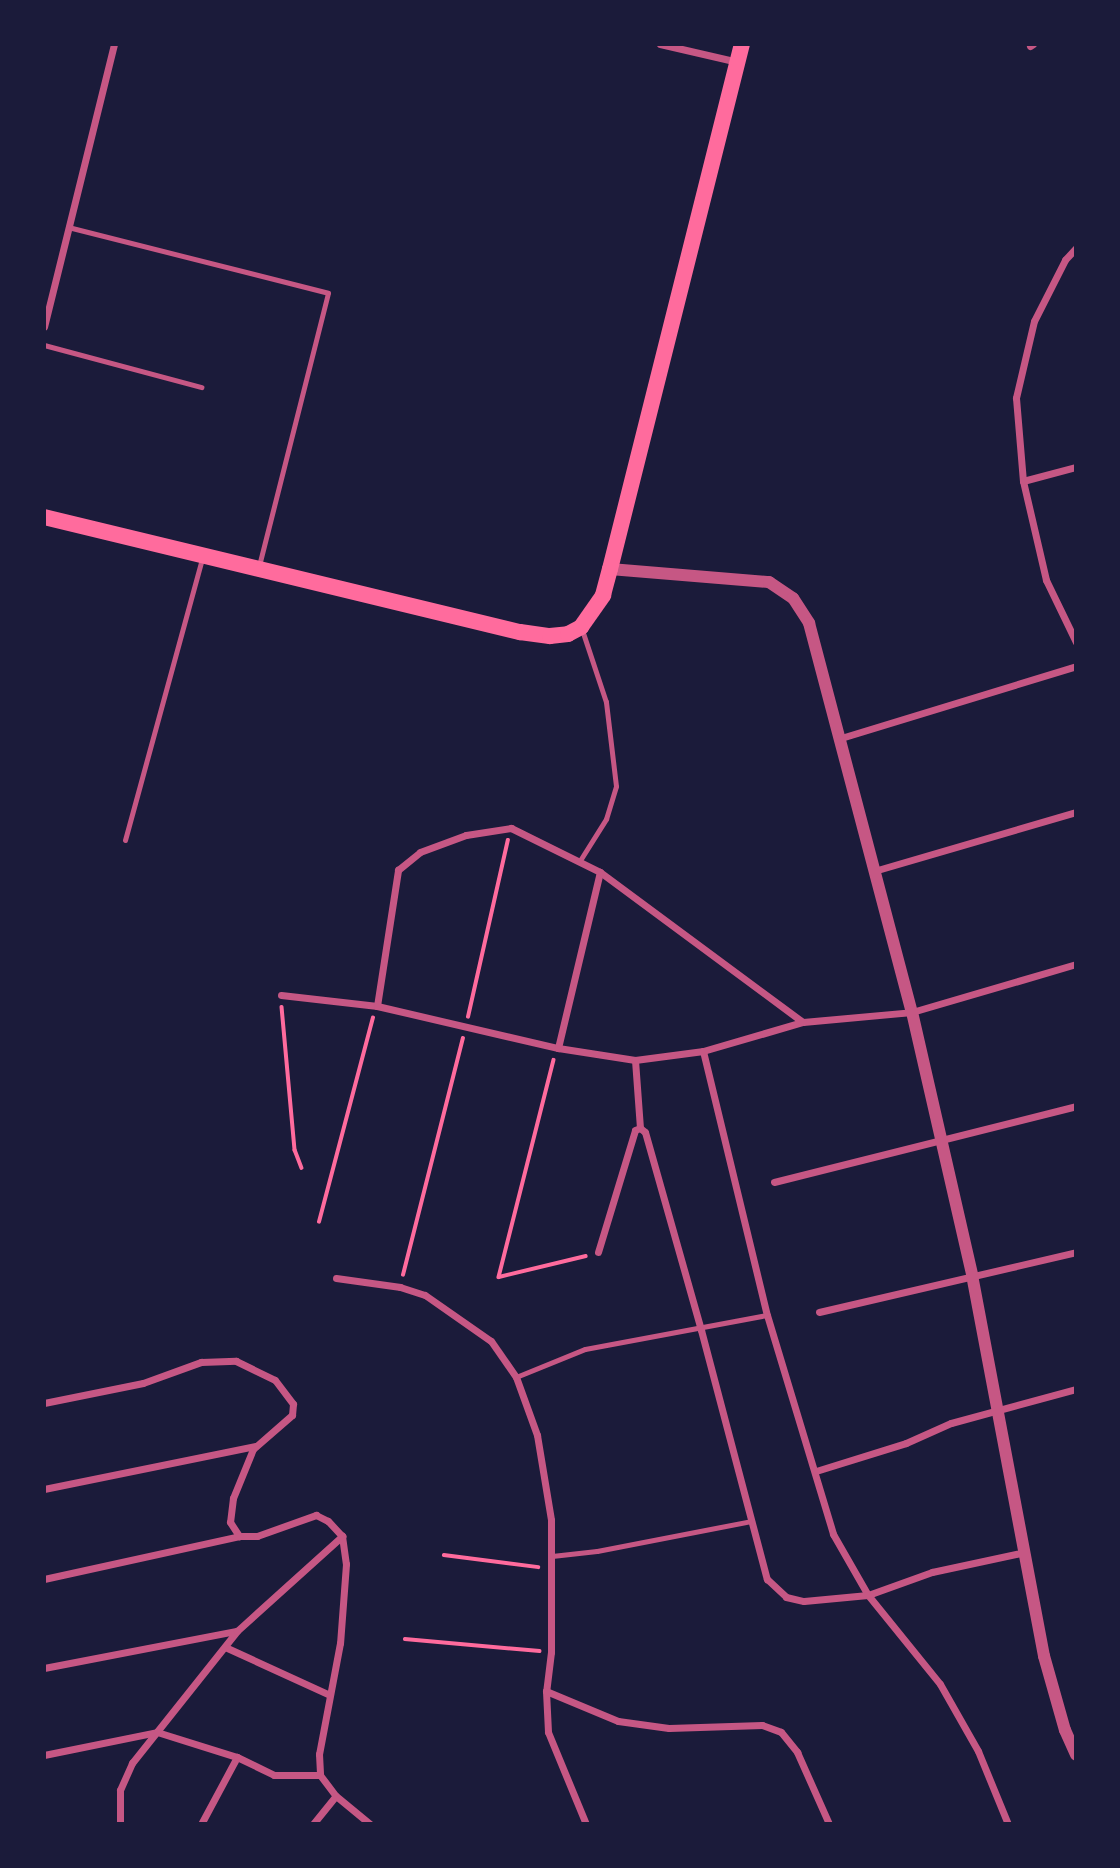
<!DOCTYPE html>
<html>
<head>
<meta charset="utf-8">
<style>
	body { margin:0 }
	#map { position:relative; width:1120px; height:1868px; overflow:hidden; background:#1b1b3a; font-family:Cabin,sans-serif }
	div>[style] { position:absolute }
	.path>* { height:3.5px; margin:-1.75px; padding:0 1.75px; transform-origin:1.75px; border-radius:1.75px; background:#ff6b9d }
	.service>* { height:5px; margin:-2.5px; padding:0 2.5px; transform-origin:2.5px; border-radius:2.5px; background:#c65784 }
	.minor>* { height:7px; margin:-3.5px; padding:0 3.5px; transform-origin:3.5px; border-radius:3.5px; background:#c65784 }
	.tertiary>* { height:12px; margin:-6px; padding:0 6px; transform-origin:6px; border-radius:6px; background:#c65784 }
	.primary>* { height:16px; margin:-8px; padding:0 8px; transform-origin:8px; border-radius:8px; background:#ff6b9d }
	span { translate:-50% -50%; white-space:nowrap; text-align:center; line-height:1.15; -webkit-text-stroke:5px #1b1b3a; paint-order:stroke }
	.frame { position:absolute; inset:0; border:46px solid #1b1b3a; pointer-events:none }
</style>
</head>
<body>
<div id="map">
	<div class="path">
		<div style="left:282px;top:1007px;width:144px;rotate:84.8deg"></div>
		<div style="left:295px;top:1150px;width:19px;rotate:69deg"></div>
		<div style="left:468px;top:1017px;width:181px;rotate:-77.3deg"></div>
		<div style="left:554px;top:1060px;width:224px;rotate:104.2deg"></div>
		<div style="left:499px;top:1277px;width:89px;rotate:-13.6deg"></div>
		<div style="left:319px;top:1222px;width:211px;rotate:-75.2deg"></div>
		<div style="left:403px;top:1275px;width:244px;rotate:-75.8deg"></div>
		<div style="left:444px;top:1555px;width:95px;rotate:7.3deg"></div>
		<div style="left:405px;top:1639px;width:135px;rotate:5.1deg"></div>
	</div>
	<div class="service">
		<div style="left:68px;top:227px;width:268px;rotate:14.2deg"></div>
		<div style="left:328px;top:293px;width:282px;rotate:104.2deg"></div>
		<div style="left:44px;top:345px;width:163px;rotate:15deg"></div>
		<div style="left:125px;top:840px;width:292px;rotate:-74.7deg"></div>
		<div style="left:579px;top:862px;width:51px;rotate:-57.9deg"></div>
		<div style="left:606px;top:819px;width:34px;rotate:-73deg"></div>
		<div style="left:616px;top:786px;width:85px;rotate:-96.8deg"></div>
		<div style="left:606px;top:702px;width:76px;rotate:-108.4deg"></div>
		<div style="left:516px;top:1377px;width:74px;rotate:-22.1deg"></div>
		<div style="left:585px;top:1349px;width:185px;rotate:-10.6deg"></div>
		<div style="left:552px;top:1556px;width:45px;rotate:-6.3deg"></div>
		<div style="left:597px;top:1551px;width:158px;rotate:-11deg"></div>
	</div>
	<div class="minor">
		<div style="left:660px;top:44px;width:80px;rotate:13deg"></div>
		<div style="left:1030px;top:46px;width:4px;rotate:-34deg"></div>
		<div style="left:1076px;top:248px;width:16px;rotate:133deg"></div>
		<div style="left:1065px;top:260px;width:68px;rotate:116.9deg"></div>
		<div style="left:1034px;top:321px;width:79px;rotate:103.2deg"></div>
		<div style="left:1016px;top:398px;width:83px;rotate:85.2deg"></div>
		<div style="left:1023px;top:481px;width:102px;rotate:76.9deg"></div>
		<div style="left:1046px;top:580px;width:69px;rotate:64.2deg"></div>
		<div style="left:44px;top:327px;width:292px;rotate:-76.1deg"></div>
		<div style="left:1023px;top:481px;width:55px;rotate:-14.8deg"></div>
		<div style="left:841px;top:738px;width:246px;rotate:-17deg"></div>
		<div style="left:874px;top:871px;width:210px;rotate:-16.3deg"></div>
		<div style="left:281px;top:995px;width:97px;rotate:6.5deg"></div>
		<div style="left:377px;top:1006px;width:186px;rotate:13.1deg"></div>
		<div style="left:558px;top:1048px;width:78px;rotate:8.9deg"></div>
		<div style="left:635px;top:1060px;width:69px;rotate:-7.5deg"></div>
		<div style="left:703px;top:1051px;width:104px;rotate:-16.2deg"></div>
		<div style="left:803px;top:1022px;width:109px;rotate:-5.2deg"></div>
		<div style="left:912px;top:1012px;width:171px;rotate:-16.3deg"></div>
		<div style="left:377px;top:1006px;width:138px;rotate:-81.2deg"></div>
		<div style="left:398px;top:870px;width:28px;rotate:-39deg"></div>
		<div style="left:420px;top:852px;width:49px;rotate:-20.3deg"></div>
		<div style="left:466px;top:835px;width:46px;rotate:-8.8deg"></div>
		<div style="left:511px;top:828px;width:99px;rotate:26.3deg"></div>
		<div style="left:600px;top:872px;width:252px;rotate:36.5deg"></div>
		<div style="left:558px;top:1048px;width:181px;rotate:-76.6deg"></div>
		<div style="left:703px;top:1051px;width:272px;rotate:76.4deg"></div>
		<div style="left:767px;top:1315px;width:229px;rotate:73.2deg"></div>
		<div style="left:833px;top:1534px;width:70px;rotate:60.2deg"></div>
		<div style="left:868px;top:1595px;width:114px;rotate:51deg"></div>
		<div style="left:940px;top:1684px;width:77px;rotate:60.4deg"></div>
		<div style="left:978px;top:1751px;width:79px;rotate:67.7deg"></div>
		<div style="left:635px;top:1060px;width:68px;rotate:85.8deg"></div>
		<div style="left:774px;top:1182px;width:311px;rotate:-14.1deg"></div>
		<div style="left:598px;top:1252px;width:127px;rotate:-73.1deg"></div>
		<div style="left:635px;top:1130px;width:5px;rotate:-22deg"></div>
		<div style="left:640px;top:1128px;width:6px;rotate:39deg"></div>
		<div style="left:645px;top:1132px;width:206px;rotate:74.2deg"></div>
		<div style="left:701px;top:1330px;width:258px;rotate:75.2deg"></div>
		<div style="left:767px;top:1579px;width:26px;rotate:43deg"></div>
		<div style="left:786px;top:1597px;width:18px;rotate:13deg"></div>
		<div style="left:804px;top:1601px;width:64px;rotate:-5.4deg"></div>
		<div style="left:868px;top:1595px;width:68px;rotate:-19.8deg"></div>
		<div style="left:932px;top:1572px;width:95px;rotate:-12.1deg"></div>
		<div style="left:336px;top:1278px;width:65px;rotate:8deg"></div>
		<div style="left:400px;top:1287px;width:26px;rotate:18deg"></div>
		<div style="left:425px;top:1295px;width:80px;rotate:34.9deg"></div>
		<div style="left:491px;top:1341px;width:44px;rotate:55.2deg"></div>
		<div style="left:516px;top:1377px;width:62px;rotate:70.1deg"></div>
		<div style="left:537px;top:1435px;width:86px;rotate:80.6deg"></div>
		<div style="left:551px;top:1520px;width:132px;rotate:90deg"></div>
		<div style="left:551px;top:1652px;width:39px;rotate:97deg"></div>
		<div style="left:546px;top:1691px;width:41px;rotate:87.2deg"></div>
		<div style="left:548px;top:1732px;width:100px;rotate:67.6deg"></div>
		<div style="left:819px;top:1312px;width:264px;rotate:-13.1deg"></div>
		<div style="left:44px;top:1403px;width:101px;rotate:-11.4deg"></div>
		<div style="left:143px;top:1383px;width:62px;rotate:-19.9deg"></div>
		<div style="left:201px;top:1362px;width:35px;rotate:-2deg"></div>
		<div style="left:236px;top:1361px;width:43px;rotate:26deg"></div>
		<div style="left:275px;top:1380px;width:30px;rotate:53deg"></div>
		<div style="left:293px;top:1404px;width:11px;rotate:95deg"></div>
		<div style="left:292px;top:1415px;width:52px;rotate:138.9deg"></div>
		<div style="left:253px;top:1449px;width:53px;rotate:112.2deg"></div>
		<div style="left:233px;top:1498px;width:24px;rotate:97deg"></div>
		<div style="left:230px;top:1522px;width:17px;rotate:57deg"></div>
		<div style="left:239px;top:1536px;width:18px"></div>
		<div style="left:257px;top:1536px;width:63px;rotate:-19.6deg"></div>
		<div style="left:316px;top:1515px;width:13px;rotate:27deg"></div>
		<div style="left:328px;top:1521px;width:21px;rotate:47deg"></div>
		<div style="left:342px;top:1536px;width:28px;rotate:82deg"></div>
		<div style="left:346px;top:1564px;width:79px;rotate:94.3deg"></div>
		<div style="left:340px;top:1643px;width:113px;rotate:100.7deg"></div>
		<div style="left:319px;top:1754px;width:21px;rotate:87deg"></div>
		<div style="left:320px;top:1775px;width:26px;rotate:53deg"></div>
		<div style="left:336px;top:1796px;width:44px;rotate:39.5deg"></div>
		<div style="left:816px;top:1471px;width:94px;rotate:-17.3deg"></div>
		<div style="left:906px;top:1443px;width:49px;rotate:-24deg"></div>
		<div style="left:951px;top:1423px;width:130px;rotate:-15.2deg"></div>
		<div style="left:44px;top:1489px;width:216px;rotate:-11.5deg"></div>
		<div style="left:44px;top:1579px;width:200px;rotate:-12.4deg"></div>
		<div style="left:225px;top:1647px;width:115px;rotate:24.6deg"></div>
		<div style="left:44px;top:1668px;width:196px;rotate:-10.9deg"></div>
		<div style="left:546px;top:1691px;width:78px;rotate:22.6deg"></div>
		<div style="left:618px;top:1721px;width:51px;rotate:7.8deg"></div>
		<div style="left:669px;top:1728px;width:93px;rotate:-1.8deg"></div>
		<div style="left:762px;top:1725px;width:20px;rotate:20deg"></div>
		<div style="left:781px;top:1732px;width:26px;rotate:51deg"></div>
		<div style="left:797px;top:1752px;width:79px;rotate:66deg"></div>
		<div style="left:44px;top:1755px;width:115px;rotate:-11.5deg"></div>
		<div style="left:157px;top:1732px;width:84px;rotate:17.4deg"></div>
		<div style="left:237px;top:1757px;width:76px;rotate:118.2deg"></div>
		<div style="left:237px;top:1757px;width:41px;rotate:25.9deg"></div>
		<div style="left:274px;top:1775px;width:46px"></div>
		<div style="left:120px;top:1824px;width:34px;rotate:-90deg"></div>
		<div style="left:120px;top:1790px;width:30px;rotate:-66deg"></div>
		<div style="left:132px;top:1763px;width:169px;rotate:-51.5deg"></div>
		<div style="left:237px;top:1631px;width:142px;rotate:-42.1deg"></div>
		<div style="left:313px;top:1824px;width:36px;rotate:-51deg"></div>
	</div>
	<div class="tertiary">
		<div style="left:610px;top:569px;width:160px;rotate:4.7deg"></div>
		<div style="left:769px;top:582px;width:29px;rotate:34deg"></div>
		<div style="left:793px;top:598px;width:30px;rotate:57deg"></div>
		<div style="left:809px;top:623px;width:402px;rotate:75.2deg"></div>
		<div style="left:912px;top:1012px;width:270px;rotate:77.1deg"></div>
		<div style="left:972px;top:1275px;width:388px;rotate:79.3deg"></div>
		<div style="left:1044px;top:1656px;width:77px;rotate:74.2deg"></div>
		<div style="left:1065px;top:1730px;width:27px;rotate:66deg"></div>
	</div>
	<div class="primary">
		<div style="left:44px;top:517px;width:490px;rotate:13.6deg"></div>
		<div style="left:520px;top:632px;width:30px;rotate:8deg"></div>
		<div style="left:550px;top:636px;width:18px;rotate:-6deg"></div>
		<div style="left:568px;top:634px;width:15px;rotate:-28deg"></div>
		<div style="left:581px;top:627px;width:39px;rotate:-55deg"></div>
		<div style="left:603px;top:595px;width:27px;rotate:-75deg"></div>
		<div style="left:610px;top:569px;width:541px;rotate:-75.89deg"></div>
	</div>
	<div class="frame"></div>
</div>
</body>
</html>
